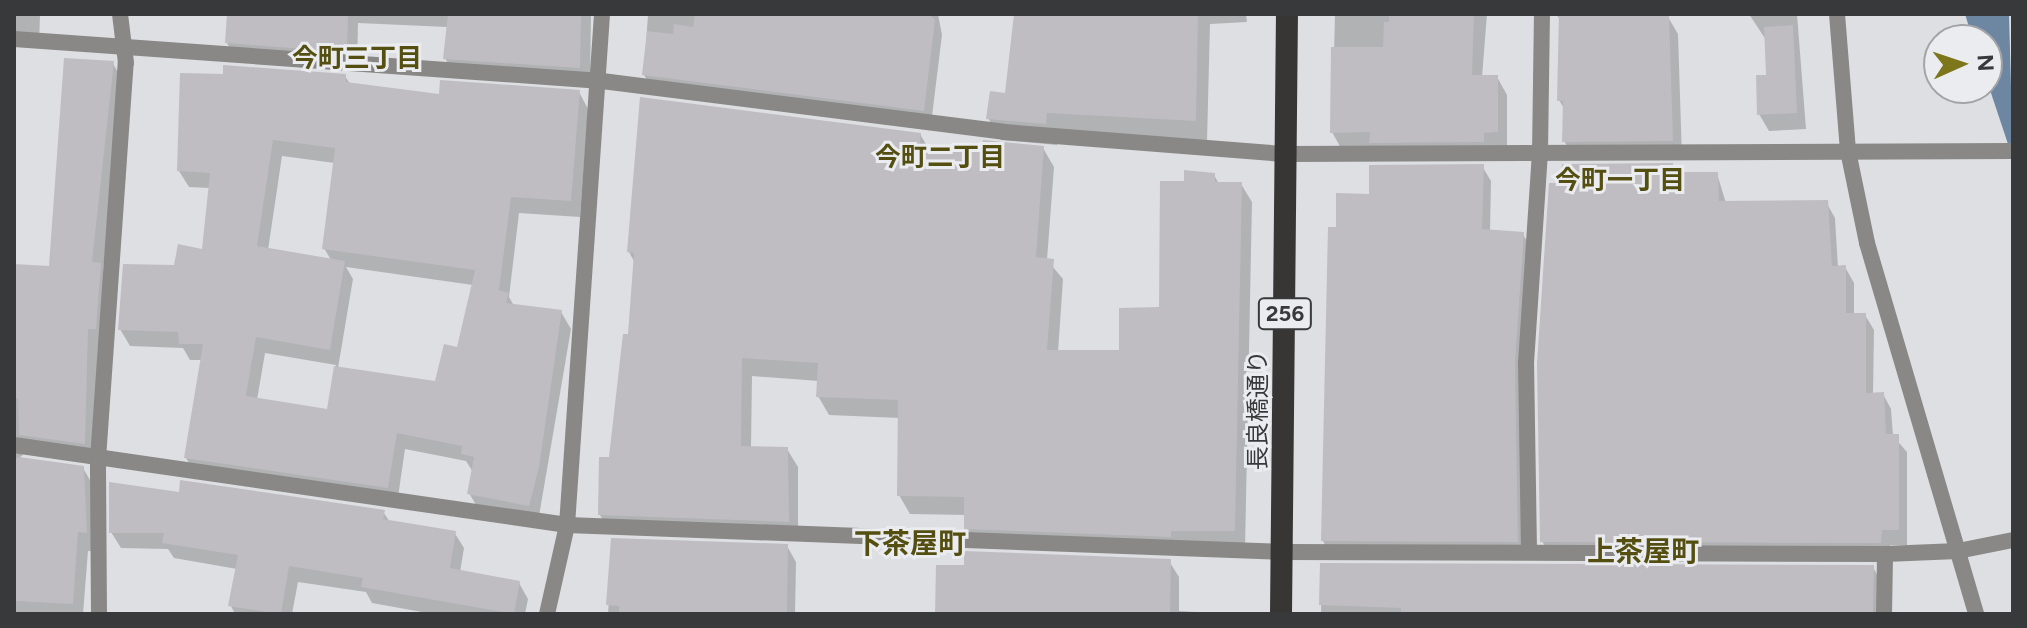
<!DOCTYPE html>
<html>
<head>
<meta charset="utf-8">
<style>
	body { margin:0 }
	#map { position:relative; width:2027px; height:628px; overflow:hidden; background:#dddfe2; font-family:Figtree,"Noto Sans JP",sans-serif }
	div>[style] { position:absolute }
	.water>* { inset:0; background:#6d87a2 }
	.shadow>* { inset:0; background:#0003 }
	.building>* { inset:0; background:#bfbdc1 }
	.service>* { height:16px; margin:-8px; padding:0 8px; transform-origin:8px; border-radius:8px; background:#898886 }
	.minor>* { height:16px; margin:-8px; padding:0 8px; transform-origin:8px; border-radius:8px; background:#898886 }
	.tertiary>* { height:16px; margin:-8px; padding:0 8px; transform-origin:8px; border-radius:8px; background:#898886 }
	.trunk>* { height:22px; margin:-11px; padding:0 11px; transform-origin:11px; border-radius:11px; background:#383634 }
	span { translate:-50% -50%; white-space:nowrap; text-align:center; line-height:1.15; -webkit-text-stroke:6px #eaecef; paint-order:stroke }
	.shield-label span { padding:2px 6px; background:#eaecef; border:2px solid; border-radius:6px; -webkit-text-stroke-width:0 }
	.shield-label { font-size:22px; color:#38393a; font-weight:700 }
	.street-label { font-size:24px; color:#38393a }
	.neighbourhood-label { font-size:26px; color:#544f11; font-weight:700 }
	.quarter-label { font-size:28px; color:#544f11; font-weight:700 }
	.frame { position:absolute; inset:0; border:16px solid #38393a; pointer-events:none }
	.north { position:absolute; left:1923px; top:24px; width:80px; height:80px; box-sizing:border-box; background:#eaecef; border:2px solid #a3a4a7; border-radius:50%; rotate:87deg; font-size:22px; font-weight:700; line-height:32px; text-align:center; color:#38393a }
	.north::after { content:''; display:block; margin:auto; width:28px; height:36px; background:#7e761b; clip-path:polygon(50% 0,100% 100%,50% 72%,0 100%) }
</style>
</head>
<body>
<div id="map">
	<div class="water">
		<div style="clip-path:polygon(1965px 14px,2009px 14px,2013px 159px,1987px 81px,1987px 40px,1973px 40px)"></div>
	</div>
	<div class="shadow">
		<div style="clip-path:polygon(14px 14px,40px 14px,39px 46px,14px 44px)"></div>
		<div style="clip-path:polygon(229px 14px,591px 14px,590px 86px,455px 76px,445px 58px,447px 27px,358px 23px,357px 69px,237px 61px,227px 43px)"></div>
		<div style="clip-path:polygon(648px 14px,938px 14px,942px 35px,931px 124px,652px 88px,644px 75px)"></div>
		<div style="clip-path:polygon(1016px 14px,1246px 14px,1247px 22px,1210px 24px,1207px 142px,1058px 134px,1057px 145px,1001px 140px,988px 118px,1007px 95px)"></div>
		<div style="clip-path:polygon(1335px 14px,1487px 14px,1482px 77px,1497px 77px,1507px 95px,1507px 149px,1342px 150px,1332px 132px)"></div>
		<div style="clip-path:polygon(1556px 14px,1668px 17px,1678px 34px,1682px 158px,1575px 159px,1564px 141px,1565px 110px,1559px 100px,1561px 21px)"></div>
		<div style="clip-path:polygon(1749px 14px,1797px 14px,1806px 129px,1769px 131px,1759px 114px,1768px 77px,1766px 40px)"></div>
		<div style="clip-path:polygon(112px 62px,123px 81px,103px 271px,111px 284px,106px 347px,98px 347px,95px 462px,26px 452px,18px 459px,83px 468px,94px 487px,97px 551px,88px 551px,83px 614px,14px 614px,14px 266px,51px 268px)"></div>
		<div style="clip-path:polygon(evenodd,345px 76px,350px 84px,441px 96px,579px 92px,588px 109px,580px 217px,519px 213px,509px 297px,514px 306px,561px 312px,571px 329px,538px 522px,479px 510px,469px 493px,473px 472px,466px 461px,405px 449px,397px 504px,196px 475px,186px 458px,202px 360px,190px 360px,183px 348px,130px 346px,120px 329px,175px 267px,204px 251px,210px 188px,189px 187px,179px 171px,345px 76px,282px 156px,335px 163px,324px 248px,331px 260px,268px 250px,282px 156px,345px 76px,346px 267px,473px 285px,458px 349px,437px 383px,338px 368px,353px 279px,346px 267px,345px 76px,265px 353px,336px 365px,328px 412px,257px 400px,265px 353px)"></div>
		<div style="clip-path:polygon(920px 134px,927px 146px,984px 154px,1043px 148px,1054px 167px,1047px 260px,1063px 279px,1058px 352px,1121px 352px,1161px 309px,1186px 183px,1214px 175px,1219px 184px,1241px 184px,1252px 202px,1245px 550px,977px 547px,966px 528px,966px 515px,910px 514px,899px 495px,900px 418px,829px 415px,818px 396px,819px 381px,752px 376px,751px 448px,787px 449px,798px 467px,798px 540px,611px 533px,600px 515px,630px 336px,635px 263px,629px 252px)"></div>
		<div style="clip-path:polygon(1672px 165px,1677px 174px,1717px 174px,1726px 203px,1826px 202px,1835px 218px,1838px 268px,1845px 267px,1854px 283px,1854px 315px,1865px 315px,1874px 330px,1873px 394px,1883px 394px,1891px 409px,1893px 436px,1907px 452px,1907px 545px,1890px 545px,1889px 558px,1551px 557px,1542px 541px)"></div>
		<div style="clip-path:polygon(1482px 166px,1491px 181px,1490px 232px,1523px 234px,1531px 249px,1525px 556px,1331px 555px,1323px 541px,1338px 229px,1371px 196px)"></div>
		<div style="clip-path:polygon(180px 494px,383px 512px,390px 522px,454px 532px,464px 548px,460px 572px,519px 583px,528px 599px,525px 614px,433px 614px,372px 603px,366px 592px,298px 582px,292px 614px,235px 614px,231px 606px,237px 569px,174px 558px,168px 549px,121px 548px,111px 532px)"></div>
		<div style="clip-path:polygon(613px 540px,787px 546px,796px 562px,795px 614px,608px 614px)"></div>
		<div style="clip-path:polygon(1169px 561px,1179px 577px,1179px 611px,1229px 614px,937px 614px)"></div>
		<div style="clip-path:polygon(1322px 565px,1873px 567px,1882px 584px,1882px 614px,1321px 614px)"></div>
	</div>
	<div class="building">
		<div style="clip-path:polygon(227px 14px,348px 14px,347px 52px,225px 43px)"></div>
		<div style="clip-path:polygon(448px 14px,581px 14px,580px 68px,443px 59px)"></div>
		<div style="clip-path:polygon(695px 14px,929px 14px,935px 20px,924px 111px,642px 75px,647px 31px,673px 34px,674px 24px,693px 27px)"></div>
		<div style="clip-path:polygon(1014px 14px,1198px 14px,1196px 121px,1047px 113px,1046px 124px,986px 119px,990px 91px,1005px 93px)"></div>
		<div style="clip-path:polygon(1389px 14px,1474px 14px,1472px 75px,1498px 75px,1498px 132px,1484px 133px,1484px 142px,1369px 143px,1370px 132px,1330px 133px,1331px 47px,1383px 47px,1384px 22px,1389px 22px)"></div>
		<div style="clip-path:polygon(1559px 14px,1669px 15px,1673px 141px,1562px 142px,1563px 101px,1557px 101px)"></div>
		<div style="clip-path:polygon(1793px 25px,1797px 113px,1757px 115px,1756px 75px,1766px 75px,1764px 27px)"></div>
		<div style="clip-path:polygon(64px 58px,114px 61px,92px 262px,101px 263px,96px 329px,88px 329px,85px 444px,19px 435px,18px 398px,14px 398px,14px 264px,49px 266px)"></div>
		<div style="clip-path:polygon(evenodd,223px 65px,346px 74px,346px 82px,439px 94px,440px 80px,580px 90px,571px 201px,511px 197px,499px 290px,509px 293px,506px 303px,562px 310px,539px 467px,529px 506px,467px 494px,474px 457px,461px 454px,462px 446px,397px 433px,388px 488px,184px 458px,203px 344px,179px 344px,178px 332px,118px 330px,123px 264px,174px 265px,178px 244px,202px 249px,210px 173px,177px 171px,180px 73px,223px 74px,223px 65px,273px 140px,335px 148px,322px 249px,475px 270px,457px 347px,444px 344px,435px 381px,334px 366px,327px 409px,246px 396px,256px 337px,330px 350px,345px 261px,257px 246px,273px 140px)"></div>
		<div style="clip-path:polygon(640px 97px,921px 133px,920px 144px,982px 152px,983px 140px,1044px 146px,1036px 257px,1054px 259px,1047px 350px,1119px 350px,1119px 308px,1159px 307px,1160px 181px,1184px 181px,1184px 170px,1215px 173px,1215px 182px,1242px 182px,1235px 531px,1171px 531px,1171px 537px,964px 529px,964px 497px,897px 496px,898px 400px,816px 397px,818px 363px,742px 358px,741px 446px,788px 447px,789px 522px,598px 515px,599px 457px,609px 457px,623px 334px,628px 334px,634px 253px,627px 252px)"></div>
		<div style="clip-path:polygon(1673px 163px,1673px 172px,1718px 172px,1719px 201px,1828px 200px,1832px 266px,1846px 265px,1846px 313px,1866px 313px,1866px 393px,1884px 392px,1886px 434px,1899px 434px,1899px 530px,1882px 530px,1881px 543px,1540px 542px,1537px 363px,1549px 183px,1560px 183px,1562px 164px)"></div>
		<div style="clip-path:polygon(1484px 164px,1482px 229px,1524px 232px,1515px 363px,1518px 542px,1321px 541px,1328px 227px,1336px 227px,1336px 193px,1369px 194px,1369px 165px)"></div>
		<div style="clip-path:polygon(19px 457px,84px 466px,87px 533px,78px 532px,73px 604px,14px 601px,14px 460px)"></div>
		<div style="clip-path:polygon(180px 480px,385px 510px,383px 519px,456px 531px,450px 568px,520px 581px,514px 614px,361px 587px,363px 578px,289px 566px,281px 614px,228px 606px,238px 555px,162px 543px,164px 533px,109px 533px,109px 482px,179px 492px)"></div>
		<div style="clip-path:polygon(611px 538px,788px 544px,787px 614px,619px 614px,619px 606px,606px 605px)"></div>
		<div style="clip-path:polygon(964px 551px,1171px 559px,1170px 614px,935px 614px,936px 565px,964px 565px)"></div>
		<div style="clip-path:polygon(1320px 563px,1874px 565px,1873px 614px,1401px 614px,1401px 608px,1319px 605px)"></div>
	</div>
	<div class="service">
		<div style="left:1529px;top:551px;width:188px;rotate:-90.9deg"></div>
		<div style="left:1526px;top:363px;width:209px;rotate:-86.2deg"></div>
		<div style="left:1540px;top:154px;width:140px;rotate:-89.2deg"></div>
		<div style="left:1884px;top:614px;width:60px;rotate:-89deg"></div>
	</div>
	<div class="minor">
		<div style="left:14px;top:39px;width:589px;rotate:4.09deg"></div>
		<div style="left:602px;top:81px;width:405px;rotate:7.2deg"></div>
		<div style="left:1004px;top:132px;width:283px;rotate:4.5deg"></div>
		<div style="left:1286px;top:154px;width:727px;rotate:-0.24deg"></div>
		<div style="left:14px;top:445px;width:559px;rotate:8.23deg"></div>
		<div style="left:567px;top:525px;width:717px;rotate:2.16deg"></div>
		<div style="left:1283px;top:552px;width:602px;rotate:0.19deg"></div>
		<div style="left:1885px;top:554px;width:73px;rotate:-2.4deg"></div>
		<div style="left:1958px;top:551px;width:56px;rotate:-11.3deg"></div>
		<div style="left:99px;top:614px;width:155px;rotate:-90.4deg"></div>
		<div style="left:98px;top:459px;width:397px;rotate:-86deg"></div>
		<div style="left:126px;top:63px;width:49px;rotate:-97deg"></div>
		<div style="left:547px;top:614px;width:91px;rotate:-77.3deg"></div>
		<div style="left:567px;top:525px;width:512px;rotate:-86.08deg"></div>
	</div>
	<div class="tertiary">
		<div style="left:1837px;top:14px;width:137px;rotate:85.4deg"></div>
		<div style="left:1848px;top:151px;width:94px;rotate:78.3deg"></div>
		<div style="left:1867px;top:243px;width:387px;rotate:73.6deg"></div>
	</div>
	<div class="trunk">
		<div style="left:1281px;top:614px;width:600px;rotate:-89.43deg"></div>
	</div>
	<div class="shield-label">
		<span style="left:1285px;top:314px">256</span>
	</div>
	<div class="street-label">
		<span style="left:1258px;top:410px;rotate:-90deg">長良橋通り</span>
	</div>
	<div class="neighbourhood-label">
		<span style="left:357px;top:59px">今町三丁目</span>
		<span style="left:940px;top:158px">今町二丁目</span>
		<span style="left:1620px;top:181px">今町一丁目</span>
	</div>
	<div class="quarter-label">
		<span style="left:910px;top:543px">下茶屋町</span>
		<span style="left:1643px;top:551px">上茶屋町</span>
	</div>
	<div class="frame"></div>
	<div class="north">N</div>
</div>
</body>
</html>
